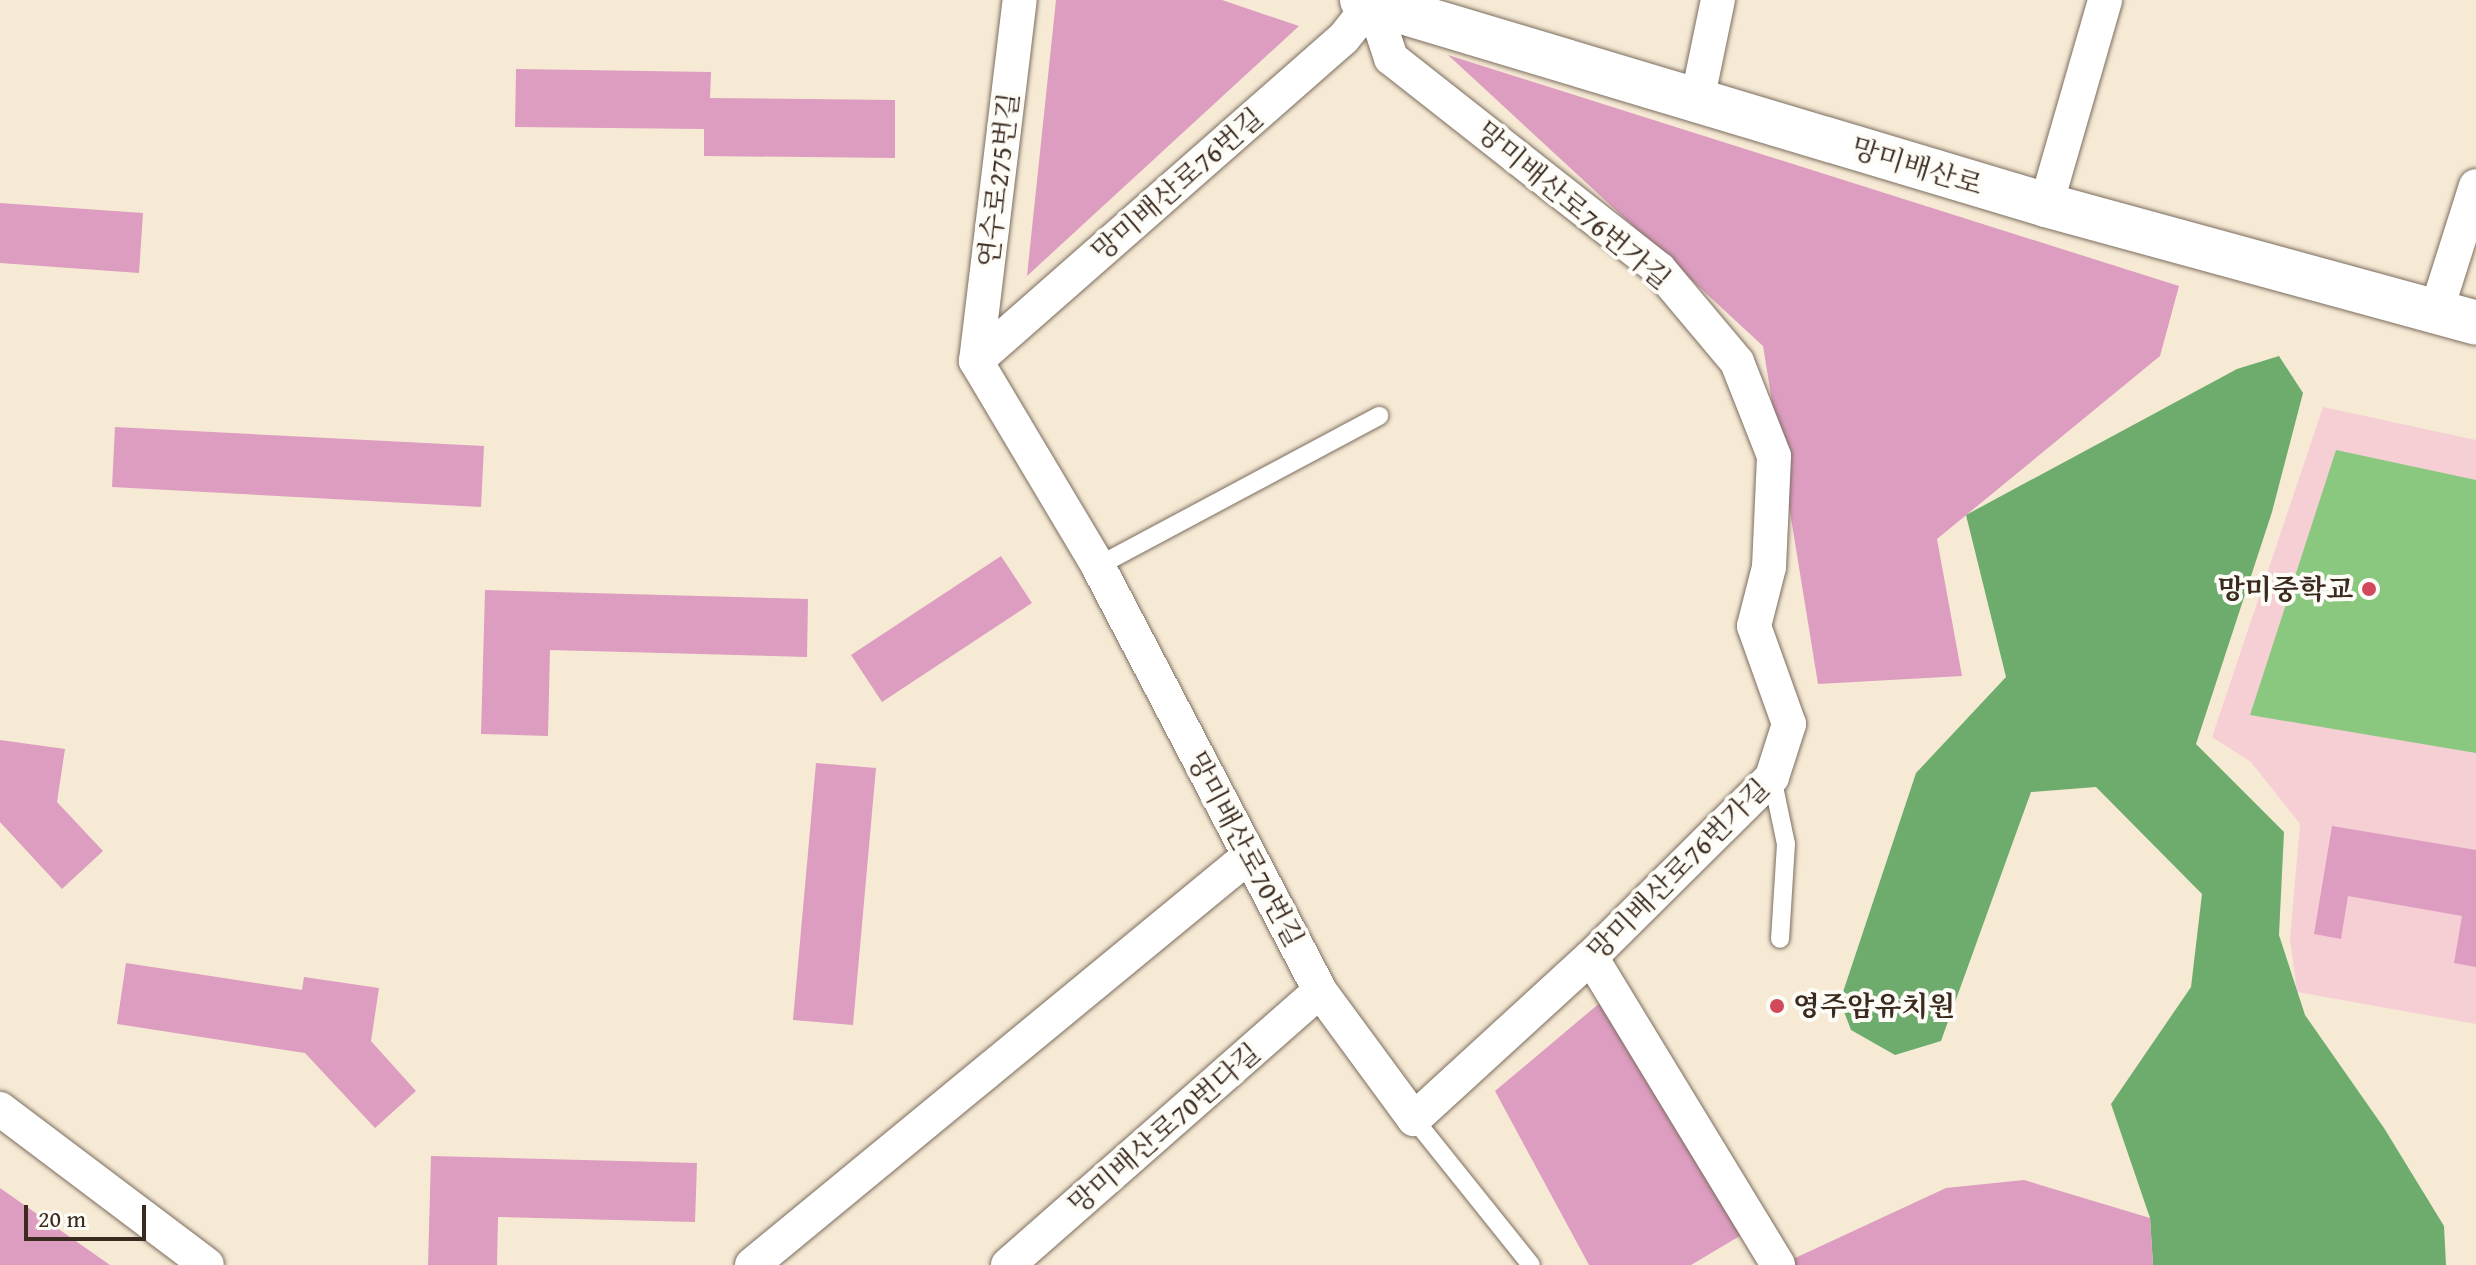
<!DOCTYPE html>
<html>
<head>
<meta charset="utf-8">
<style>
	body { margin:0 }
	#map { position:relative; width:2476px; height:1265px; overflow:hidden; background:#f6ead5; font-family:"Gentium Book Plus","Noto Serif KR",serif }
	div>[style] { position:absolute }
	.built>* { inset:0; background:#f6cfd5 }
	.green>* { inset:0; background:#89c87e }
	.forest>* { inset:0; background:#6eac6d }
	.building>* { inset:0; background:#dd9dc0 }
	.roads { filter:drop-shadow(0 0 2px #7c6d5e) drop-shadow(0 0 2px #7c6d5e) }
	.lane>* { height:18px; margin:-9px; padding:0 9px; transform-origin:9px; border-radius:9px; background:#fff }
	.street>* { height:34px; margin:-17px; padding:0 17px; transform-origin:17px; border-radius:17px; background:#fff }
	.secondary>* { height:44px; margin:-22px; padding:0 22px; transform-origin:22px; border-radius:22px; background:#fff }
	.dots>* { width:22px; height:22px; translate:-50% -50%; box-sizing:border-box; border:4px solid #fdfcf7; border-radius:50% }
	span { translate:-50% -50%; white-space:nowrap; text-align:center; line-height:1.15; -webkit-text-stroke:8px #fdfcf7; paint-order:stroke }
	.street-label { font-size:28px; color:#3b2a1e }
	.poi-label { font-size:28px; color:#3b2a1e; font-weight:700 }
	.right { translate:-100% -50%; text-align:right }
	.left { translate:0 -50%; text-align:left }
	.scale { position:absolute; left:24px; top:1205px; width:122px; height:36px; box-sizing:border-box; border:4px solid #3b2a1e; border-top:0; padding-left:10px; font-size:24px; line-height:28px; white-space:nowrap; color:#3b2a1e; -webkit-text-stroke:6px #fdfcf7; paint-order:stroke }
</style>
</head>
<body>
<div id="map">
	<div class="built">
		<div style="clip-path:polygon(2323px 407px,2476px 440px,2476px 1024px,2297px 992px,2290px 939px,2300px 824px,2251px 762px,2212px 737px)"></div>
	</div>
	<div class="green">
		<div style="clip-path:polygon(2336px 450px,2476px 480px,2476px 753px,2250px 715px)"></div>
	</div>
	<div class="forest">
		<div style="clip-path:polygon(2279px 356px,2303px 393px,2272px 512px,2196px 744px,2284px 832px,2279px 935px,2305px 1015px,2384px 1128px,2444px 1226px,2446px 1265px,2153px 1265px,2150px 1218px,2111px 1104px,2191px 987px,2202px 894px,2096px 787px,2031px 792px,1941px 1041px,1895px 1055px,1851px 1030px,1840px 1001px,1916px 773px,2006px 677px,1966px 515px,2237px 369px)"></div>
	</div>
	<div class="building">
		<div style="clip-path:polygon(1056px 0,1222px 0,1299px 26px,1027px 276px)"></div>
		<div style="clip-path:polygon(1448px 55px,2179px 286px,2160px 356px,1937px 539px,1962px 676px,1818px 684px,1763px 346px)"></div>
		<div style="clip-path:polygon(516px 69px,711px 72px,710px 98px,895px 100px,895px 158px,704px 156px,704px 129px,515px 127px)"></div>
		<div style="clip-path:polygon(0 203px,143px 213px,139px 273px,0 263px)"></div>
		<div style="clip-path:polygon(115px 427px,484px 446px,481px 507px,112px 487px)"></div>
		<div style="clip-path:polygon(1001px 556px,1032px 603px,882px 702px,851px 655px)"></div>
		<div style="clip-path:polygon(485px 590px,808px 599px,807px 657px,550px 650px,548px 736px,481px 734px)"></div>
		<div style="clip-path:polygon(0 740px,65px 749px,57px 802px,103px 851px,62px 889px,0 822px)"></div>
		<div style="clip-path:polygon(816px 763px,876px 768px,853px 1025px,793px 1020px)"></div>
		<div style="clip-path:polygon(2332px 826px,2476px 850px,2476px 967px,2454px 963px,2462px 916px,2348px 896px,2341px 939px,2314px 934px)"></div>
		<div style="clip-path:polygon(126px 963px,302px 990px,304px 977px,379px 988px,371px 1041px,416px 1091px,375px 1128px,305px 1053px,117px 1024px)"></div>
		<div style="clip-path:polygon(1614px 991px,1755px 1227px,1691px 1265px,1589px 1265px,1495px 1091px)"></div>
		<div style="clip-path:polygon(431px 1156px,697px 1163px,695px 1222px,498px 1217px,497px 1265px,428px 1265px)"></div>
		<div style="clip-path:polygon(2024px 1180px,2150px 1218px,2153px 1265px,1780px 1265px,1946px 1188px)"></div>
		<div style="clip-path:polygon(0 1188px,110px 1265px,0 1265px)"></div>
	</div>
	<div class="roads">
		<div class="lane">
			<div style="left:1098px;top:566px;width:319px;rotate:-28.1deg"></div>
			<div style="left:1772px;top:777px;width:68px;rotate:78.2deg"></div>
			<div style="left:1786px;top:844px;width:95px;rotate:93.6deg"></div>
			<div style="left:1414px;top:1119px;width:187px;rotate:51.3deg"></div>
		</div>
		<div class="street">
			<div style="left:1697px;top:101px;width:103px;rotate:-78.3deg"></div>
			<div style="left:2046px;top:205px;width:213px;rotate:-73.9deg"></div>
			<div style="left:2436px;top:312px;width:132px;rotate:-72.4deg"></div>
			<div style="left:976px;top:361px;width:239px;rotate:59.2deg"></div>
			<div style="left:1098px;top:566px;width:479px;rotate:62.4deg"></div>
			<div style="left:1320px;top:991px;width:159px;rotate:53.7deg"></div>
			<div style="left:1414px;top:1119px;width:240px;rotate:-42.5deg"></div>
			<div style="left:1591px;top:957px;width:255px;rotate:-44.8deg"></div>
			<div style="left:1772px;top:777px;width:56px;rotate:-72.2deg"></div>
			<div style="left:1789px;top:724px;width:104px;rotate:-109.7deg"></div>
			<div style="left:1754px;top:626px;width:61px;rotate:-75.7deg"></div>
			<div style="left:1769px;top:567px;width:111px;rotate:-87.4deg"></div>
			<div style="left:1774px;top:456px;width:101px;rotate:-111.5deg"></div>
			<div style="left:1737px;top:362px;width:121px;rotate:-130deg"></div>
			<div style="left:1659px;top:269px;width:341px;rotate:-141.8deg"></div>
			<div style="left:1391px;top:58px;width:57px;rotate:-108.4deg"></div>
			<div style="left:976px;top:361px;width:488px;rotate:-41.3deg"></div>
			<div style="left:1343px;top:39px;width:50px;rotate:-51.5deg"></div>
			<div style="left:976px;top:361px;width:364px;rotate:-83.1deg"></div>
			<div style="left:1591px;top:957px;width:360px;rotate:58.7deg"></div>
			<div style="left:0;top:1109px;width:259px;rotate:37deg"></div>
			<div style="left:752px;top:1265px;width:644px;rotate:-39.45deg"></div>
			<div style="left:1008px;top:1265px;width:415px;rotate:-41.3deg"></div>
		</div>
		<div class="secondary">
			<div style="left:1362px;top:0;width:714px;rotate:16.68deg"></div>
			<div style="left:2046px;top:205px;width:446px;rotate:15.3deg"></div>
		</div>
	</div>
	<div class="dots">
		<div style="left:2369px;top:589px;background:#d1495b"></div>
		<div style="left:1777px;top:1006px;background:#d1495b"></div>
	</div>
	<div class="street-label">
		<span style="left:1917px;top:166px;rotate:17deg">망미배산로</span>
		<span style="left:998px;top:180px;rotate:-83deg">연수로275번길</span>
		<span style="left:1177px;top:184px;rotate:-41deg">망미배산로76번길</span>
		<span style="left:1574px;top:205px;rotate:40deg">망미배산로76번가길</span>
		<span style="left:1246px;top:849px;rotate:62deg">망미배산로70번길</span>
		<span style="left:1678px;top:869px;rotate:-45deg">망미배산로76번가길</span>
		<span style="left:1164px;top:1128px;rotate:-41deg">망미배산로70번다길</span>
	</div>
	<div class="poi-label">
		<span class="right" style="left:2353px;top:589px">망미중학교</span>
		<span class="left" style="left:1793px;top:1006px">영주암유치원</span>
	</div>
	<div class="scale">20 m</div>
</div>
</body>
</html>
